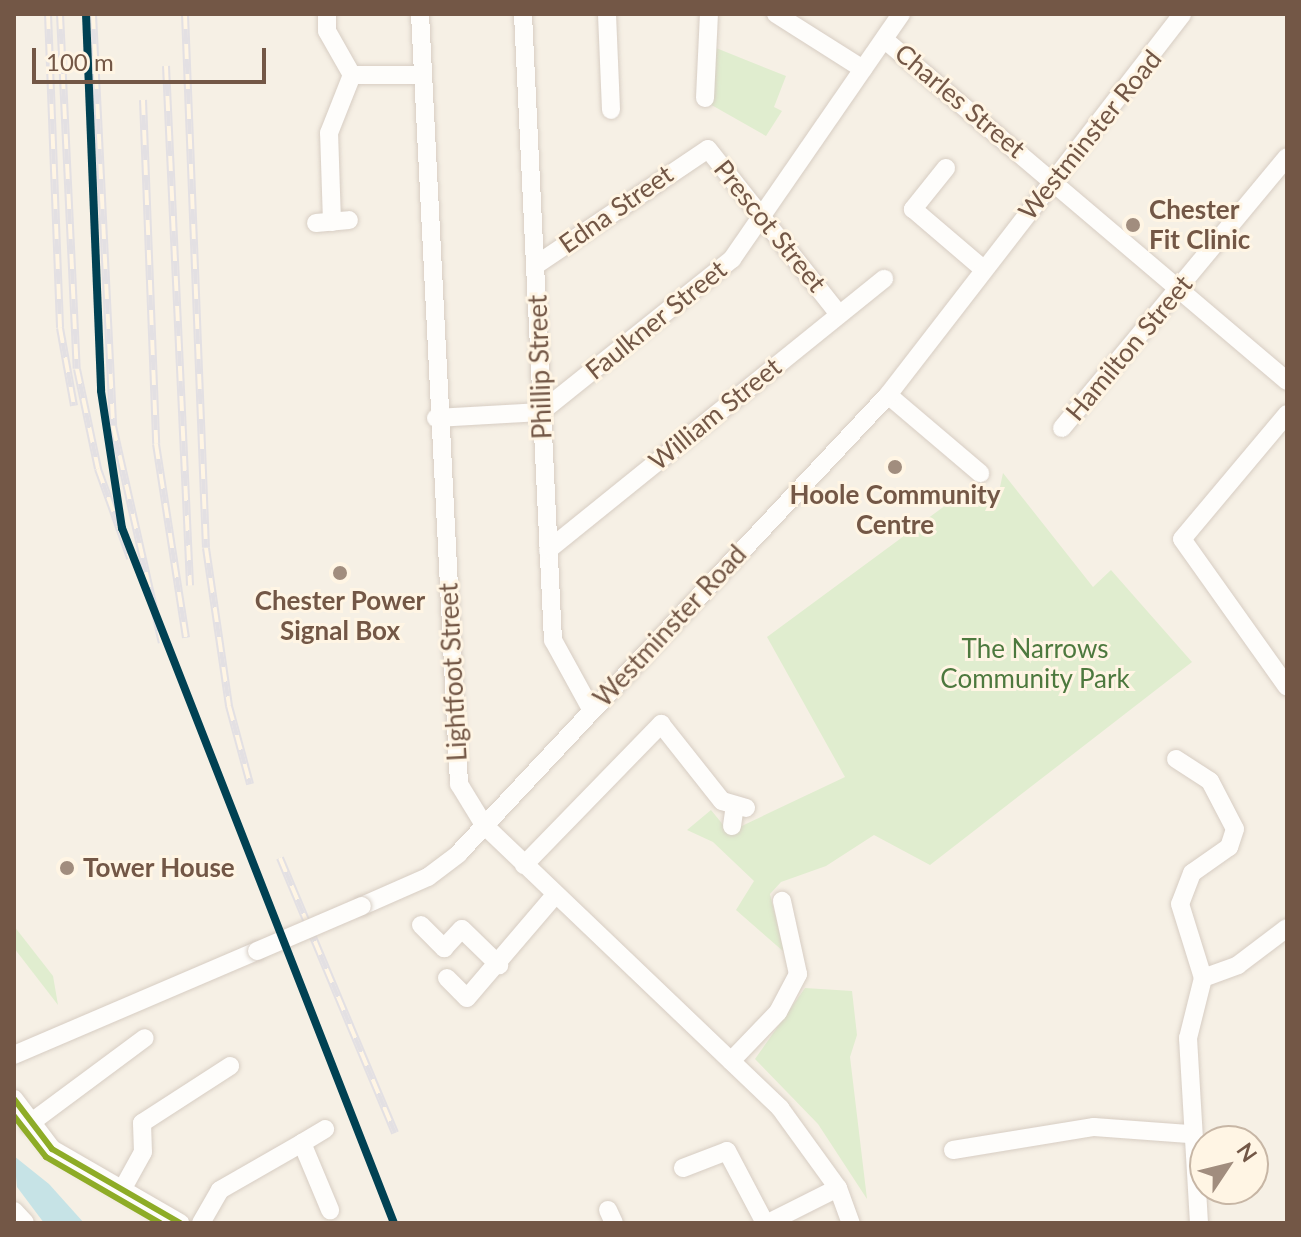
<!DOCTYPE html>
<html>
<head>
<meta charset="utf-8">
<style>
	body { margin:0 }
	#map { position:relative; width:1301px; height:1237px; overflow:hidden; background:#f6f0e5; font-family:Lato,sans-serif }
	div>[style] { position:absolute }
	.green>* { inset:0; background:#e0edcf }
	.water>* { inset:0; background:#c6e3e6 }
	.roads { filter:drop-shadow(0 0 2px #d7cdc3) drop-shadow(0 0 2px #d7cdc3) }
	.minor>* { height:18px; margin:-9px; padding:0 9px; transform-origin:9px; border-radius:9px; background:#fefdfb }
	.rail>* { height:8px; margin-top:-4px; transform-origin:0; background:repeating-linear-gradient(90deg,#fff5e4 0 15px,#e3e0e3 0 30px); box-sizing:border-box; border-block:2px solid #e3e0e3 }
	.bridges { filter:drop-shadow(0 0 2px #d7cdc3) drop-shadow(0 0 2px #d7cdc3) }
	.minor-bridge>* { height:18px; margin:-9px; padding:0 9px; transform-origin:9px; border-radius:9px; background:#fefdfb }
	.bus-1>* { height:6px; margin:-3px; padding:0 3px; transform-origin:3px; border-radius:3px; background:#8eac27 }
	.bus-2>* { height:6px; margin:-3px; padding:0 3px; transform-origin:3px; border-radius:3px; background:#8eac27 }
	.rail-1>* { height:8px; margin:-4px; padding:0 4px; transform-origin:4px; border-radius:4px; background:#004153 }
	.dots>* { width:22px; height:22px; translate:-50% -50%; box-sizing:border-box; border:4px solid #fff5e4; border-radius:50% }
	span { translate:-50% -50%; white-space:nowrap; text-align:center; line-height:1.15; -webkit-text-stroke:6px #fff5e4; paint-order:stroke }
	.street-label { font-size:26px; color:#735746 }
	.poi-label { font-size:26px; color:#735746; font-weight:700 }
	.left { translate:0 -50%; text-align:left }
	.park-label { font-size:26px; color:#4d793e }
	.frame { position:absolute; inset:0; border:16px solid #735746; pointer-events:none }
	.north { position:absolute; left:1189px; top:1125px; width:80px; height:80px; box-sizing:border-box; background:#fff5e4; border:2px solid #c7b6a5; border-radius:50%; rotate:55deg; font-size:22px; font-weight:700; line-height:32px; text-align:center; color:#735746 }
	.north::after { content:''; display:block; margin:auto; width:28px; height:36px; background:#a18d7e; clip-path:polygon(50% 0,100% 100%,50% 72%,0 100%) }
	.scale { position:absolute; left:32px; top:48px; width:234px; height:36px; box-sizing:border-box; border:4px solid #735746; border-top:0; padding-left:10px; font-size:24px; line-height:28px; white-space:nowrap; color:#735746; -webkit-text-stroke:6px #fff5e4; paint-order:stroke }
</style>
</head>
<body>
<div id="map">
	<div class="green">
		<div style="clip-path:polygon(716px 48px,786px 76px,774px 107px,782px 111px,766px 136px,708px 103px)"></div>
		<div style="clip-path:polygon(1003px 473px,1093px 587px,1111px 570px,1192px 662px,930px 865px,874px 835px,826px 866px,781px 882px,770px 894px,784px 952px,736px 910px,754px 881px,713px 842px,687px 830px,711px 810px,729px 832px,845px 777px,767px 637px,969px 488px,987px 493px,1000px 487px)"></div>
		<div style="clip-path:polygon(14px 926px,53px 976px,58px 1005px,14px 948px)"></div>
		<div style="clip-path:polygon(805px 988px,852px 991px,857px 1035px,850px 1057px,867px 1199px,818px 1124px,755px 1059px)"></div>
	</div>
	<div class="water">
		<div style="clip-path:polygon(14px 1156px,49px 1184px,84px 1223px,44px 1223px,17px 1187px)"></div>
	</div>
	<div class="roads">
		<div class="minor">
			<div style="left:327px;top:14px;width:17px;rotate:90deg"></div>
			<div style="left:327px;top:31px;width:51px;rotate:60.4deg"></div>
			<div style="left:420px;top:14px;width:771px;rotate:87.1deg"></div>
			<div style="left:459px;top:784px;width:48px;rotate:58.6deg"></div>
			<div style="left:484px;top:825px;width:410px;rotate:43.7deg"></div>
			<div style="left:780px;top:1108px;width:99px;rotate:54.1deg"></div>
			<div style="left:838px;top:1188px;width:37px;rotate:70deg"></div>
			<div style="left:523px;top:14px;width:627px;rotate:87.26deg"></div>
			<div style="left:553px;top:640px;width:79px;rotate:61.2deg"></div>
			<div style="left:607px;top:14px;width:96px;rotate:87.6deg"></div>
			<div style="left:776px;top:14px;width:103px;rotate:32.3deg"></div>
			<div style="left:885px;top:40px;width:527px;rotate:40.31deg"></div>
			<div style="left:705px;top:98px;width:84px;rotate:-87.3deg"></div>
			<div style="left:946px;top:168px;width:53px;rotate:128.8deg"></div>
			<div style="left:913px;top:209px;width:91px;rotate:40.5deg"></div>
			<div style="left:332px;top:222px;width:89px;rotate:-91.9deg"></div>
			<div style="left:329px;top:133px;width:62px;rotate:-68.4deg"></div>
			<div style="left:352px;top:75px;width:70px"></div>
			<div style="left:316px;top:223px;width:33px;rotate:-5deg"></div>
			<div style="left:536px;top:265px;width:207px;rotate:-34deg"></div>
			<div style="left:708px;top:149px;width:211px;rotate:51.6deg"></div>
			<div style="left:888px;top:395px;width:121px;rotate:40.3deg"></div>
			<div style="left:1287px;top:414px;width:163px;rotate:130deg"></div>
			<div style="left:1182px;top:539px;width:181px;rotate:54.6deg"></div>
			<div style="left:436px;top:418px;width:105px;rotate:-3.3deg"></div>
			<div style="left:541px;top:412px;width:245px;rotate:-38.7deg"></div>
			<div style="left:732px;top:259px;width:298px;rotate:-55.4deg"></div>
			<div style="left:1062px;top:428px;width:352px;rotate:-50.3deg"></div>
			<div style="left:548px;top:550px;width:432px;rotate:-38.9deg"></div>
			<div style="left:1176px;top:759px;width:40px;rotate:32.9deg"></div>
			<div style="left:1210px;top:781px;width:54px;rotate:62.5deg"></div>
			<div style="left:1235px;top:829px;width:19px;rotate:108deg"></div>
			<div style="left:1229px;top:847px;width:45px;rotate:144.9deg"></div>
			<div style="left:1192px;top:873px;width:33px;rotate:111deg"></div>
			<div style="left:1180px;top:904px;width:77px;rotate:72.7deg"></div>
			<div style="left:1203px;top:978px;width:62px;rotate:104deg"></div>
			<div style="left:1188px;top:1038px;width:185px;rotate:86.6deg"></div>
			<div style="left:732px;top:826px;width:21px;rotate:-82deg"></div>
			<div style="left:524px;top:865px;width:197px;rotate:-45.8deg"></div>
			<div style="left:661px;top:724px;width:98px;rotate:51.6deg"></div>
			<div style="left:722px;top:801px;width:25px;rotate:16deg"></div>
			<div style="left:362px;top:906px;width:72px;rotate:-23.7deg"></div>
			<div style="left:428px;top:877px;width:38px;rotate:-37deg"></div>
			<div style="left:458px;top:854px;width:629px;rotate:-46.87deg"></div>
			<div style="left:888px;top:395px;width:481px;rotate:-52.3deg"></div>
			<div style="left:421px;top:925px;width:33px;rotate:45deg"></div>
			<div style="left:444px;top:948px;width:26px;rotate:-47deg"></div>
			<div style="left:462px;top:929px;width:52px;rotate:44.2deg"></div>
			<div style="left:447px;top:978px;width:28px;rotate:45deg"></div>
			<div style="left:467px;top:998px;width:135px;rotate:-49.5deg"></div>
			<div style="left:1203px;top:978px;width:37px;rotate:-20deg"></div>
			<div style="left:1238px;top:965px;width:61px;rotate:-37.1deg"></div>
			<div style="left:14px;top:1055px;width:264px;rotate:-23.2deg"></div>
			<div style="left:731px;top:1061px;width:68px;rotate:-46.2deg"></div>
			<div style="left:778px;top:1012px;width:43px;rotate:-62.2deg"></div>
			<div style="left:798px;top:974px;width:75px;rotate:-102.4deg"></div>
			<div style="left:14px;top:1099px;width:63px;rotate:52.8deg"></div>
			<div style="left:52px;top:1149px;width:148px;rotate:30deg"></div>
			<div style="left:29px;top:1124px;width:144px;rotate:-36.6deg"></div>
			<div style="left:302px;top:1143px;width:27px;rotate:-31deg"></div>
			<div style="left:953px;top:1150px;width:143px;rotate:-9.3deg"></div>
			<div style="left:1094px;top:1127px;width:95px;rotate:4.2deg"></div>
			<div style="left:683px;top:1168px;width:47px;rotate:-21.1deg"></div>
			<div style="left:727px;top:1151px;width:81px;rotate:62.2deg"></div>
			<div style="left:122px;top:1190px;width:43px;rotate:-61.1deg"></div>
			<div style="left:143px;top:1152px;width:29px;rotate:-92deg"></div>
			<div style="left:142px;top:1123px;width:105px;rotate:-32.9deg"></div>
			<div style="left:608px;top:1210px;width:14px;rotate:65deg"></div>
			<div style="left:14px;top:1211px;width:16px;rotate:47deg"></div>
			<div style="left:201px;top:1223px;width:38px;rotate:-60deg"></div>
			<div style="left:220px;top:1190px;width:95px;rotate:-29.8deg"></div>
			<div style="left:302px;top:1143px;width:73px;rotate:67.3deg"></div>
			<div style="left:768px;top:1223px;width:78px;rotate:-26.6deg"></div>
		</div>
	</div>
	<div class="rail">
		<div style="left:48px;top:14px;width:314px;rotate:87.8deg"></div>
		<div style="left:60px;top:328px;width:79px;rotate:79.8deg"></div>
		<div style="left:60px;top:14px;width:355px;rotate:87.3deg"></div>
		<div style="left:77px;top:369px;width:102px;rotate:78.1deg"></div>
		<div style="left:98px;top:469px;width:95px;rotate:70.2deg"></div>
		<div style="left:93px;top:14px;width:412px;rotate:87.2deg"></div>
		<div style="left:113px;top:426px;width:222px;rotate:77.3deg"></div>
		<div style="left:185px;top:14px;width:534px;rotate:87.75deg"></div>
		<div style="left:206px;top:548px;width:160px;rotate:81.7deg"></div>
		<div style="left:229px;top:706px;width:81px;rotate:74.9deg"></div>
		<div style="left:166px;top:66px;width:520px;rotate:87.35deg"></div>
		<div style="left:143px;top:100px;width:344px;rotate:87.8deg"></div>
		<div style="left:156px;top:444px;width:196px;rotate:81.2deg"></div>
		<div style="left:280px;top:858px;width:298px;rotate:67.3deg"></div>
	</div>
	<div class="bridges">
		<div class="minor-bridge">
			<div style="left:257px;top:951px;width:114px;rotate:-23.2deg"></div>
		</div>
	</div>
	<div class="bus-1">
		<div style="left:14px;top:1099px;width:63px;rotate:52.8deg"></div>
		<div style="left:52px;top:1149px;width:148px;rotate:30deg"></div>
	</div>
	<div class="bus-2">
		<div style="left:14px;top:1116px;width:52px;rotate:52deg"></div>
		<div style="left:46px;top:1157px;width:132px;rotate:30.1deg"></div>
	</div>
	<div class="rail-1">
		<div style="left:86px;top:14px;width:377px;rotate:87.7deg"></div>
		<div style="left:101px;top:391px;width:139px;rotate:81.3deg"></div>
		<div style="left:122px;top:528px;width:746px;rotate:68.63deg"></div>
	</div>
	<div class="dots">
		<div style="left:1133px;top:225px;background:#a18d7e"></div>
		<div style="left:895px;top:467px;background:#a18d7e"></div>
		<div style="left:340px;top:573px;background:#a18d7e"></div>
		<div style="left:67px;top:868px;background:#a18d7e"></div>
	</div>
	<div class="street-label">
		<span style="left:960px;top:101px;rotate:40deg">Charles Street</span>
		<span style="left:1090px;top:135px;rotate:-51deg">Westminster Road</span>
		<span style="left:616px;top:209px;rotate:-35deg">Edna Street</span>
		<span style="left:770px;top:226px;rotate:51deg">Prescot Street</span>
		<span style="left:656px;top:320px;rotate:-39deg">Faulkner Street</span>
		<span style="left:1129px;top:348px;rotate:-50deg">Hamilton Street</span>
		<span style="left:540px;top:367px;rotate:-92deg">Phillip Street</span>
		<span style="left:715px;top:414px;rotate:-39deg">William Street</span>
		<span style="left:670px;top:626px;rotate:-47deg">Westminster Road</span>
		<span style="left:453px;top:672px;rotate:-93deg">Lightfoot Street</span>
	</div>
	<div class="poi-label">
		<span class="left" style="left:1149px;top:225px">Chester<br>Fit Clinic</span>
		<span style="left:895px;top:510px">Hoole Community<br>Centre</span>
		<span style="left:340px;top:616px">Chester Power<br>Signal Box</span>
		<span class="left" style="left:83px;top:868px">Tower House</span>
	</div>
	<div class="park-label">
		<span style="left:1035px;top:664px">The Narrows<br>Community Park</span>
	</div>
	<div class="frame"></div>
	<div class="north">N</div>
	<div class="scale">100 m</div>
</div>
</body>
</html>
